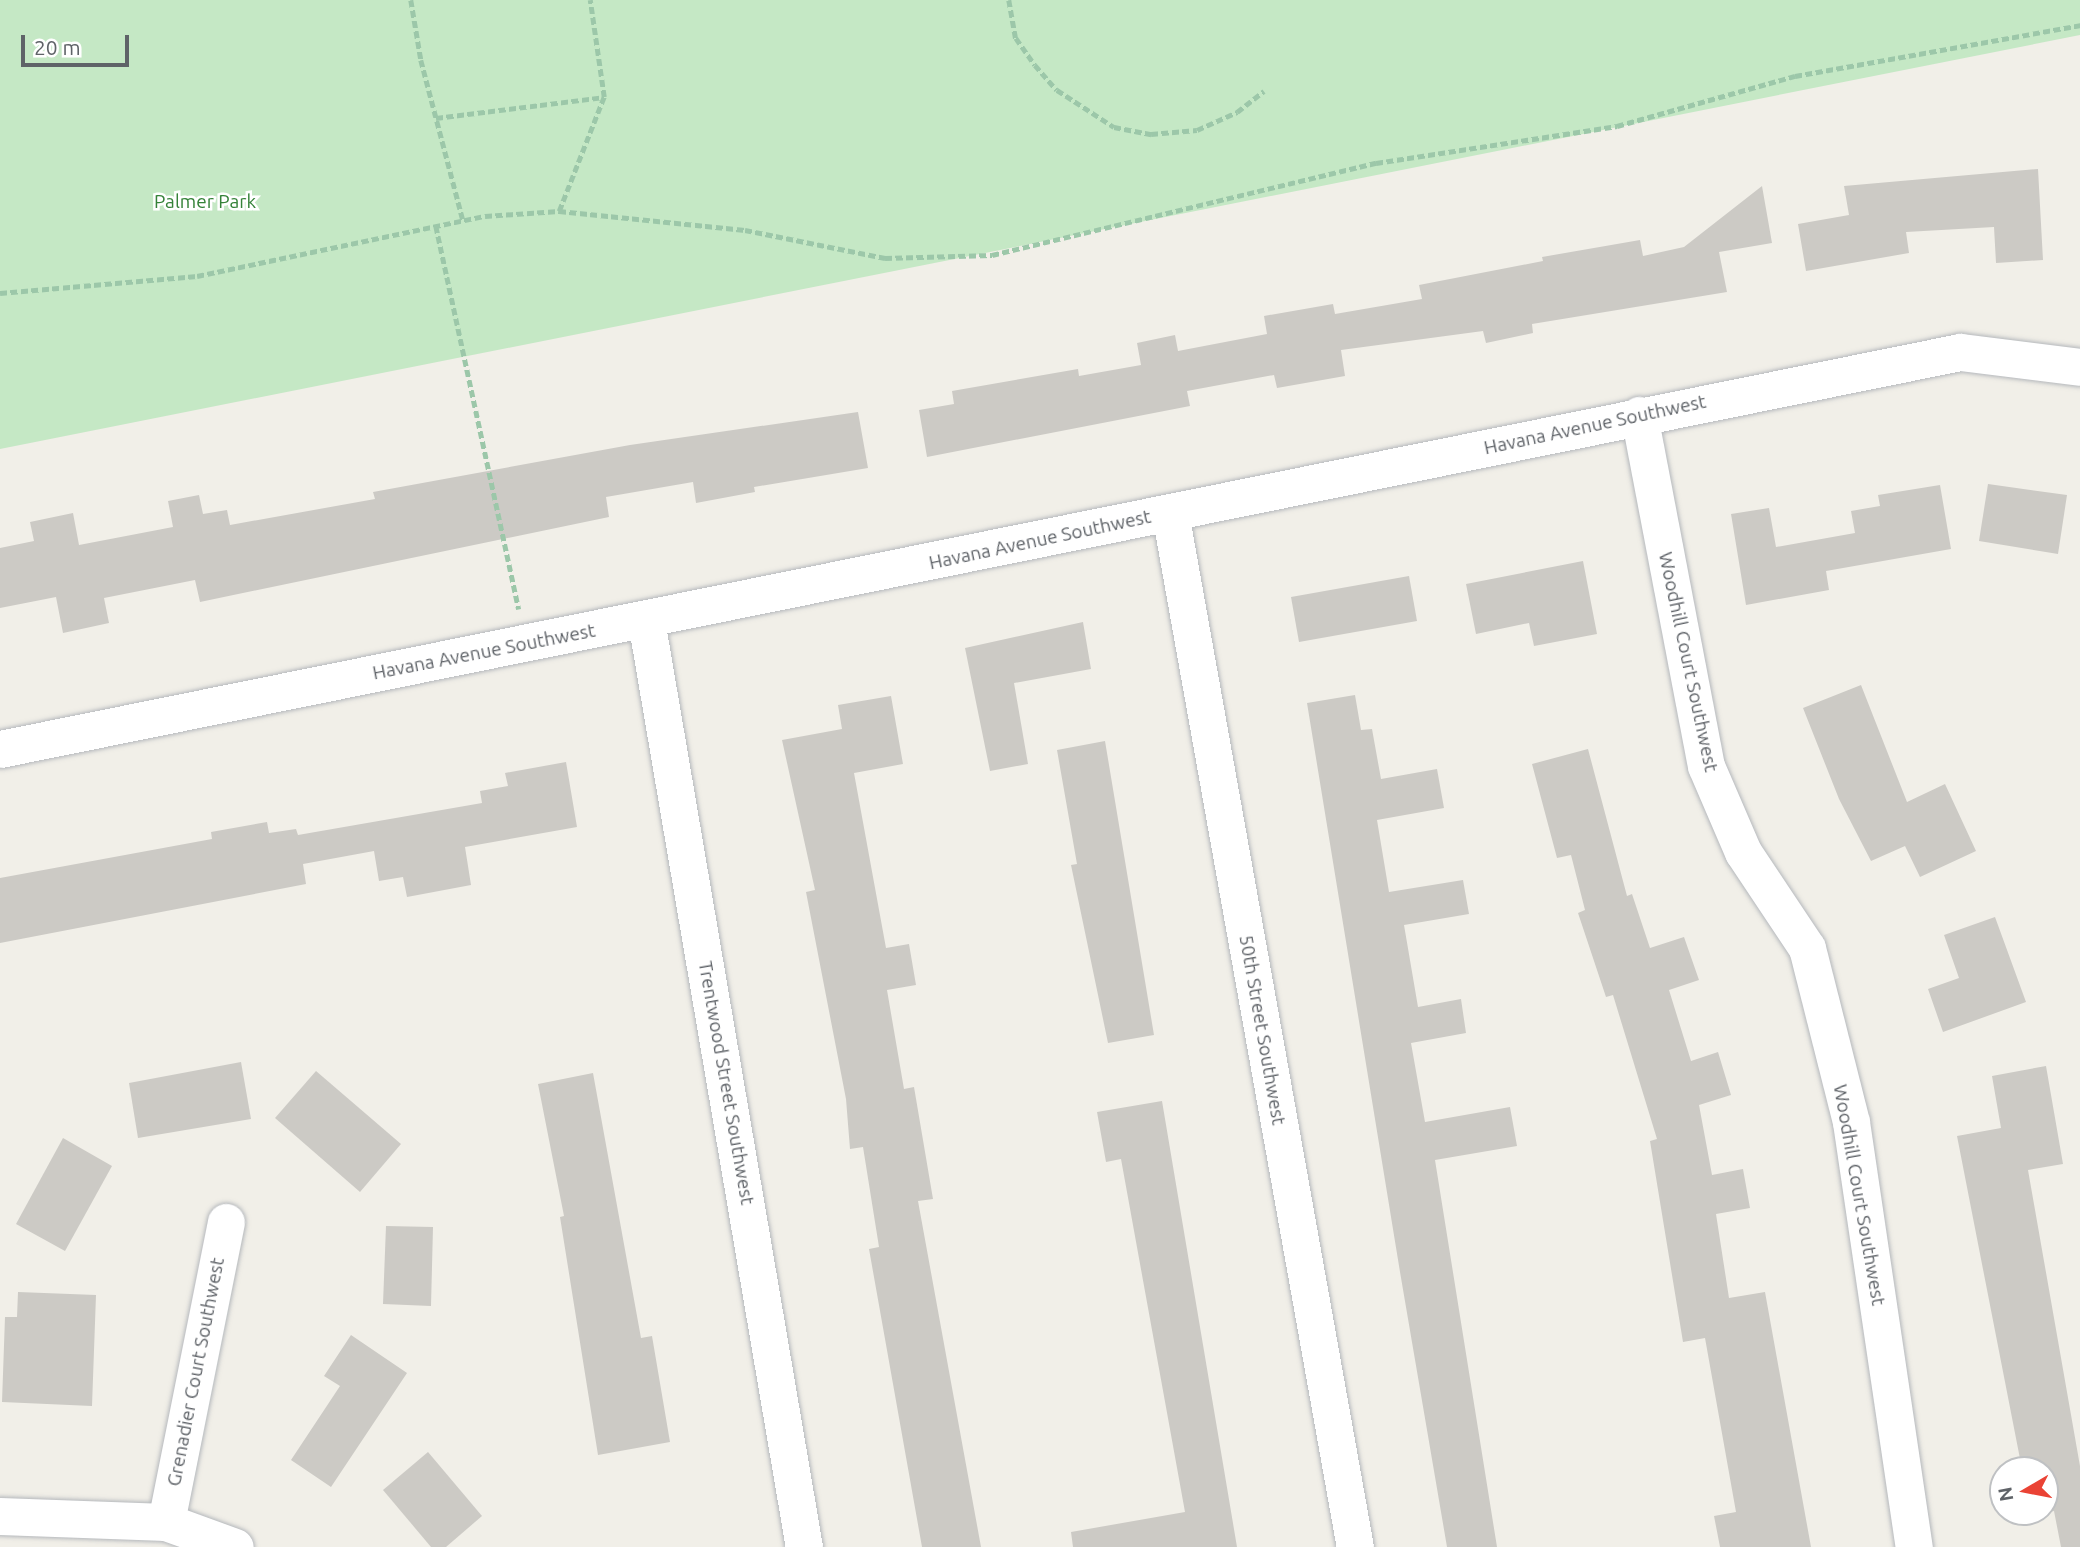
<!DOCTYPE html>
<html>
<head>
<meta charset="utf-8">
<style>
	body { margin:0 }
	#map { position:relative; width:2080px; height:1547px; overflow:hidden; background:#f1efe8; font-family:Ubuntu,sans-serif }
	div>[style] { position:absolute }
	.green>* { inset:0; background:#c5e8c5 }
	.building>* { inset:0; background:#cccac5 }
	.path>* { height:4.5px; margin-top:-2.25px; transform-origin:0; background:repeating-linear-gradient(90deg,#9cc7a9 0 7px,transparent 0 10.5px) }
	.roads { filter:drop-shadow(0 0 2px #b5b8bc) drop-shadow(0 0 2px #b5b8bc) }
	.minor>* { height:37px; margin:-18.5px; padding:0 18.5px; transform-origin:18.5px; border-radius:18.5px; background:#fff }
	span { translate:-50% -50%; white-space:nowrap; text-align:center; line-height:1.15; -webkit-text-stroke:5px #fff; paint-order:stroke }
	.park-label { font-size:19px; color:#348238 }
	.street-label { font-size:19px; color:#5f6368 }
	.north { position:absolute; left:1989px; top:1456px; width:70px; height:70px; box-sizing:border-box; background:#fff; border:2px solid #bfc1c3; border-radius:50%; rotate:260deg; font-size:19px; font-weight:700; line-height:28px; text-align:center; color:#5f6368 }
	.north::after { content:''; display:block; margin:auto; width:24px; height:32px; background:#ea4335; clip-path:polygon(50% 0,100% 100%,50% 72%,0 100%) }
	.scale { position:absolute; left:21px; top:35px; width:108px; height:32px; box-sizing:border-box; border:4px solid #5f6368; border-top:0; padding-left:9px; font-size:21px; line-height:24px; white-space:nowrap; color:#5f6368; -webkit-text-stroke:5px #fff; paint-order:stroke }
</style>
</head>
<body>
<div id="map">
	<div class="green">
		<div style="clip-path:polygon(0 0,2080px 0,2080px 35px,0 449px)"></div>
	</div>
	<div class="building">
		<div style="clip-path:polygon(2038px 169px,2043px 260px,1996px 263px,1994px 227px,1906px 232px,1909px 253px,1806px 271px,1798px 224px,1849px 215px,1844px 186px)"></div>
		<div style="clip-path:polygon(1762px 186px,1772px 243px,1719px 252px,1727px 292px,1532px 324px,1533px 333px,1486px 343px,1483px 331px,1341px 350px,1345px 376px,1277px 388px,1274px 375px,1187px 391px,1190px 406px,927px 457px,919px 410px,954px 404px,952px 391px,1078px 369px,1079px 376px,1141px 365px,1137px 343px,1175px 335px,1178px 351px,1267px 334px,1264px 316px,1333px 304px,1335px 314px,1422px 299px,1419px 285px,1543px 261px,1542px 257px,1640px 240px,1643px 256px,1684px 247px)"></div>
		<div style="clip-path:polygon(858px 412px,868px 468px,754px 487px,755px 492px,696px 503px,693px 482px,606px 497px,609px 517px,200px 602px,195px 580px,104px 598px,109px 623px,63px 633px,56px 597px,0 608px,0 548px,34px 541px,30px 522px,73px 513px,79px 545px,173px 527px,168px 501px,199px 495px,203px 514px,227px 510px,230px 525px,375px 499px,373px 492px,630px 445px)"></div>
		<div style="clip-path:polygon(1988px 484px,2067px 495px,2058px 554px,1979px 541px)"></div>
		<div style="clip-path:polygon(1940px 485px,1951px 549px,1826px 571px,1829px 590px,1746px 605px,1731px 514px,1769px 508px,1776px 547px,1855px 533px,1851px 511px,1880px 506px,1878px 495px)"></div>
		<div style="clip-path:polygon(1583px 561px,1597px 634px,1534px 646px,1529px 623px,1476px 634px,1466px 584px)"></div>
		<div style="clip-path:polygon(1409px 576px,1417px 621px,1299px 642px,1291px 597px)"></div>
		<div style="clip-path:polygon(1083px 622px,1091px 669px,1014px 683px,1028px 764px,990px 771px,965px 648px)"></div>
		<div style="clip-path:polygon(1861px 685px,1907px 802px,1945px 784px,1976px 851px,1920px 877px,1905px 846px,1871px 861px,1839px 799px,1803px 708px)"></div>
		<div style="clip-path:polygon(1355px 695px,1361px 730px,1372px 729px,1381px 779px,1437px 769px,1444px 808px,1377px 820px,1389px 892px,1463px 880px,1469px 914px,1404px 925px,1418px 1007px,1461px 999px,1466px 1033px,1411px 1043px,1425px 1122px,1510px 1107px,1517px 1146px,1435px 1160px,1497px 1547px,1447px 1547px,1400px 1272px,1307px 703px)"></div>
		<div style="clip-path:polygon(891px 696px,903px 764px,854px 773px,886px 948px,909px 944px,916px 985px,887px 990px,904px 1089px,914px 1087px,933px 1199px,918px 1201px,981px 1547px,922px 1547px,869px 1249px,879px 1247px,863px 1147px,850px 1149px,846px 1099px,806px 892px,815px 890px,782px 740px,842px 729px,838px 705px)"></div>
		<div style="clip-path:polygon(1105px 741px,1154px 1035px,1108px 1043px,1071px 865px,1077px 864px,1057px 750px)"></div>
		<div style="clip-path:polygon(1588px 749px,1627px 896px,1632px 894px,1650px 948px,1684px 937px,1699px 980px,1669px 990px,1691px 1061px,1718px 1052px,1731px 1095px,1699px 1105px,1712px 1175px,1743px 1169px,1750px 1208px,1716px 1214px,1729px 1298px,1765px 1292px,1811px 1547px,1720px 1547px,1714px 1516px,1736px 1512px,1705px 1338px,1683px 1342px,1650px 1141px,1657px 1139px,1613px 995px,1606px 997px,1578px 913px,1585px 910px,1571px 855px,1557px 858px,1532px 764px)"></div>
		<div style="clip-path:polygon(566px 762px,577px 827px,465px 847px,471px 885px,407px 897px,403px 877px,379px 881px,374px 851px,303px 864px,306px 884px,0 943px,0 878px,212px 839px,211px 832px,267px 822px,269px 833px,296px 829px,298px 835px,482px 803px,480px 791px,508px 786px,505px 773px)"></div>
		<div style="clip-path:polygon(1995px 917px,2026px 1002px,1943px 1032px,1928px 989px,1959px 978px,1944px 935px)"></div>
		<div style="clip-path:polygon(241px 1062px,251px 1119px,138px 1138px,129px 1083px)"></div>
		<div style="clip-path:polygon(2046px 1066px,2063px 1164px,2028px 1170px,2080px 1466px,2080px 1547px,2061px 1547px,2054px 1511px,2021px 1517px,2020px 1512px,2045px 1512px,2045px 1470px,2015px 1470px,2022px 1469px,1957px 1136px,2001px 1128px,1992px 1076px)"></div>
		<div style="clip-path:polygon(316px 1071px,401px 1144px,360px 1192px,275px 1118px)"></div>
		<div style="clip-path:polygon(593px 1073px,641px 1338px,652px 1336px,670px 1442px,598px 1455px,560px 1217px,564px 1216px,538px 1084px)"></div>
		<div style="clip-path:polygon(1162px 1101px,1237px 1547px,1073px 1547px,1071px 1532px,1185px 1512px,1121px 1159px,1106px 1162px,1097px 1112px)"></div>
		<div style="clip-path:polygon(63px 1138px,112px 1166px,65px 1251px,16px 1224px)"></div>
		<div style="clip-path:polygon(386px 1226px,433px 1227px,431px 1306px,383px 1304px)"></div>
		<div style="clip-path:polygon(18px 1292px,96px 1295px,92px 1406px,2px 1402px,5px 1317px,17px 1317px)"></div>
		<div style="clip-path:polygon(351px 1335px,407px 1373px,331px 1487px,291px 1460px,340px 1386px,324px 1376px)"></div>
		<div style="clip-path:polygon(428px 1452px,482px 1516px,446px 1547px,431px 1547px,383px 1490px)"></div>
	</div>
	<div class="path">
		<div style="left:411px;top:0;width:61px;rotate:80.5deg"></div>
		<div style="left:421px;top:60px;width:165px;rotate:75.3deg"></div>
		<div style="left:1009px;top:0;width:39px;rotate:80deg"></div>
		<div style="left:1016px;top:38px;width:33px;rotate:55deg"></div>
		<div style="left:1035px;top:65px;width:33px;rotate:49deg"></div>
		<div style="left:1057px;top:90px;width:68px;rotate:33deg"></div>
		<div style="left:1114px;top:127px;width:38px;rotate:11deg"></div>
		<div style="left:1151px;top:134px;width:46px;rotate:-5deg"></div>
		<div style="left:1197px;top:130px;width:44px;rotate:-24.2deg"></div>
		<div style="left:1237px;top:112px;width:34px;rotate:-38deg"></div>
		<div style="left:436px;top:118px;width:169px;rotate:-7.1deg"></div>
		<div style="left:604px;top:97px;width:98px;rotate:-98.2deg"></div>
		<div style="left:559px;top:211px;width:123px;rotate:-68.5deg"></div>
		<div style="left:436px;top:226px;width:392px;rotate:77.8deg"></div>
		<div style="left:0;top:293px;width:198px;rotate:-4.9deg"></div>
		<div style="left:197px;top:276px;width:294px;rotate:-11.8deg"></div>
		<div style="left:485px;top:216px;width:74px;rotate:-3.9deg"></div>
		<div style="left:559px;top:211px;width:187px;rotate:5.8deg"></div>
		<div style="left:745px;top:230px;width:143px;rotate:11.3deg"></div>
		<div style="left:885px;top:258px;width:107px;rotate:-1.6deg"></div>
		<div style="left:992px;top:255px;width:395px;rotate:-13.5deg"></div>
		<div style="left:1376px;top:163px;width:244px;rotate:-8.7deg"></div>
		<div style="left:1617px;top:126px;width:185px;rotate:-15.7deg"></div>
		<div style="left:1795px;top:76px;width:290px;rotate:-10.1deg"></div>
	</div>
	<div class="roads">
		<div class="minor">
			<div style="left:1639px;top:415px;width:357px;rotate:79.2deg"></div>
			<div style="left:1706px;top:766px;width:94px;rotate:66.7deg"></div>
			<div style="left:1743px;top:852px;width:115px;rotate:56.3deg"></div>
			<div style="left:1807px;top:948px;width:179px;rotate:75.8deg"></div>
			<div style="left:1851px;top:1122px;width:430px;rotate:81.6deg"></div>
			<div style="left:1170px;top:513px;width:1050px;rotate:79.86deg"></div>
			<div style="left:646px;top:620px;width:940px;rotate:80.33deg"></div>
			<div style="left:0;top:749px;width:2000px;rotate:-11.45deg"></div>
			<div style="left:1960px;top:352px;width:121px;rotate:7.1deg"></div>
			<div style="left:0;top:1516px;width:166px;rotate:2.1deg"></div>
			<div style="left:166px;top:1522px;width:73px;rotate:19.9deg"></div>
			<div style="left:166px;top:1522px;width:306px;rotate:-78.7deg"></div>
		</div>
	</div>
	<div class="park-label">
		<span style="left:205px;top:202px">Palmer Park</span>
	</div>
	<div class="street-label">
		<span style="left:1595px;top:425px;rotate:-12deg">Havana Avenue Southwest</span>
		<span style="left:1040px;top:540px;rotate:-12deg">Havana Avenue Southwest</span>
		<span style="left:484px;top:652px;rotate:-11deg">Havana Avenue Southwest</span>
		<span style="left:1688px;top:662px;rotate:78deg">Woodhill Court Southwest</span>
		<span style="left:1262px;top:1030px;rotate:80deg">50th Street Southwest</span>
		<span style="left:726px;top:1083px;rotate:80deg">Trentwood Street Southwest</span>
		<span style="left:1859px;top:1195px;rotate:80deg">Woodhill Court Southwest</span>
		<span style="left:196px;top:1372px;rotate:-79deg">Grenadier Court Southwest</span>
	</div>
	<div class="north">N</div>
	<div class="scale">20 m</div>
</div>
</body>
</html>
